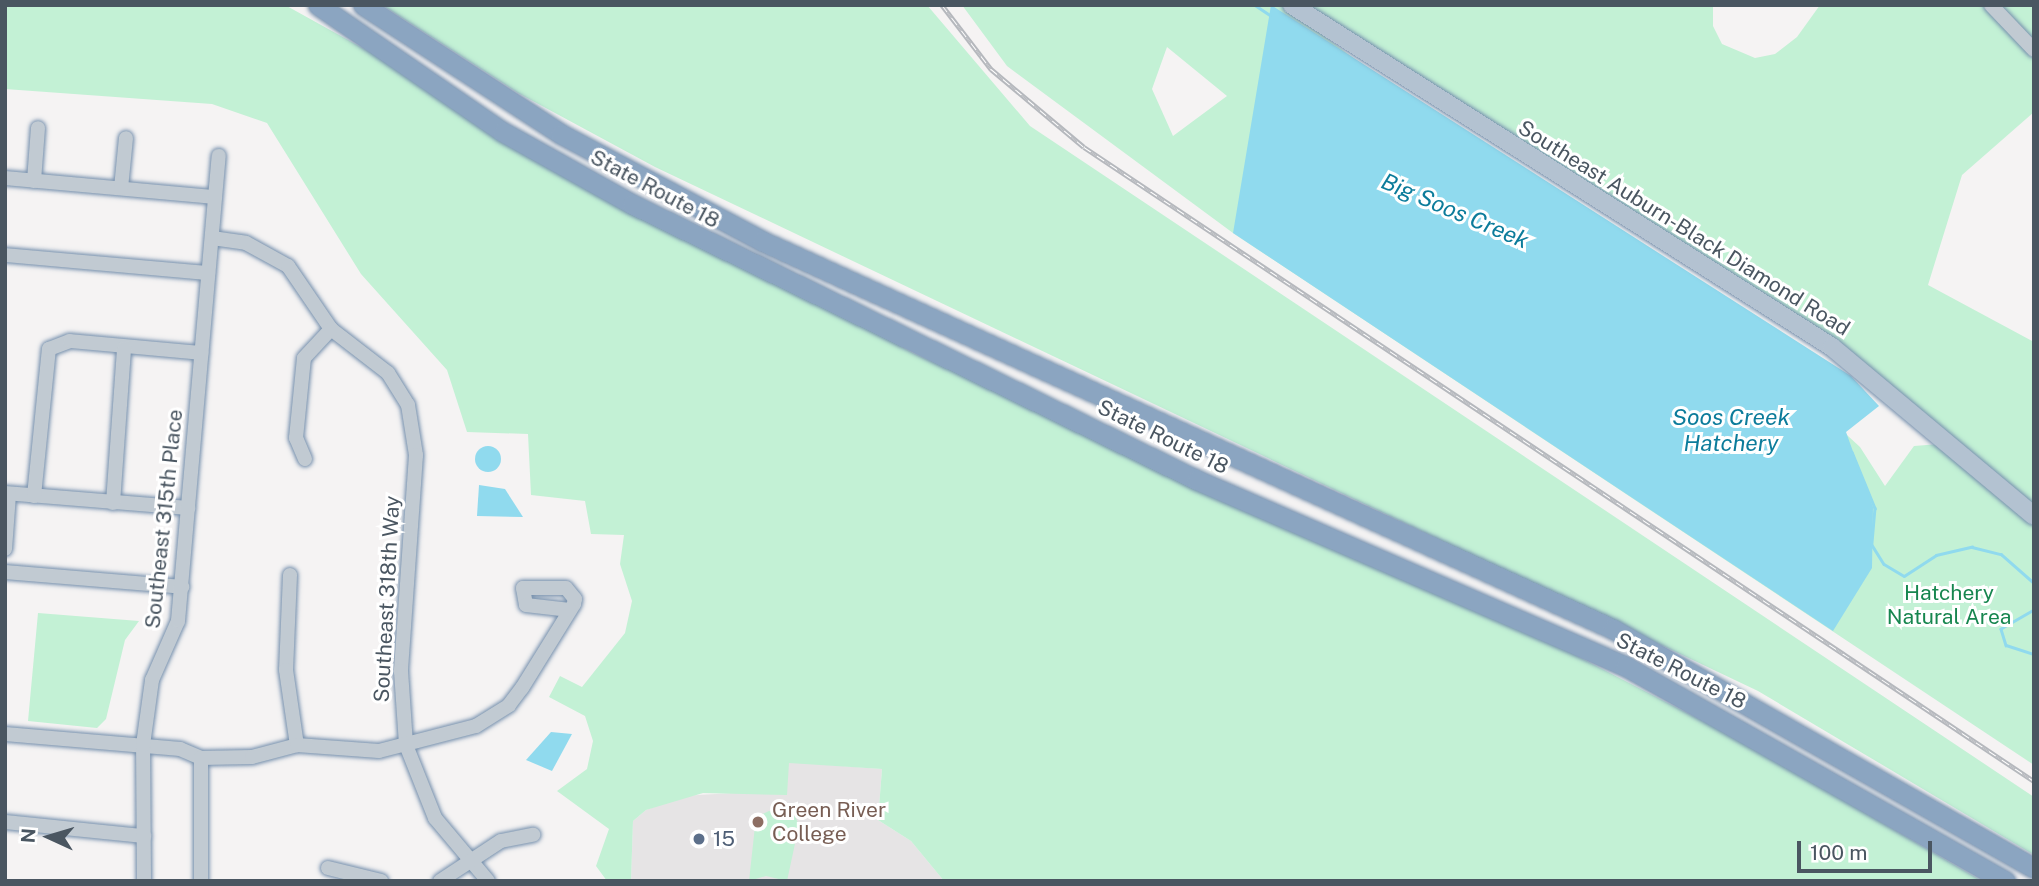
<!DOCTYPE html>
<html>
<head>
<meta charset="utf-8">
<style>
	body { margin:0 }
	#map { position:relative; width:2039px; height:886px; overflow:hidden; background:#f5f3f3; font-family:"Public Sans",sans-serif }
	div>[style] { position:absolute }
	.education>* { inset:0; background:#e6e4e5 }
	.green>* { inset:0; background:#c3f1d5 }
	.water>* { inset:0; background:#90daee }
	.round { border-radius:50% }
	.stream>* { height:2.5px; margin:-1.25px; padding:0 1.25px; transform-origin:1.25px; border-radius:1.25px; background:#90daee }
	.roads { filter:drop-shadow(0 0 2px #7690ad) drop-shadow(0 0 2px #7690ad) }
	.minor>* { height:14px; margin:-7px; padding:0 7px; transform-origin:7px; border-radius:7px; background:#c1cad2 }
	.major>* { height:18px; margin:-9px; padding:0 9px; transform-origin:9px; border-radius:9px; background:#b3c2d1 }
	.highway>* { height:19px; margin:-9.5px; padding:0 9.5px; transform-origin:9.5px; border-radius:9.5px; background:#8ba5c1 }
	.rail>* { height:5px; margin-top:-2.5px; transform-origin:0; background:repeating-linear-gradient(90deg,#fff 0 8px,#b5b8bd 0 16px); box-sizing:border-box; border-block:2px solid #b5b8bd }
	.dots>* { width:19px; height:19px; translate:-50% -50%; box-sizing:border-box; border:4px solid #fff; border-radius:50% }
	span { translate:-50% -50%; white-space:nowrap; text-align:center; line-height:1.15; -webkit-text-stroke:6px #fff; paint-order:stroke }
	.street-label { font-size:21px; color:#4a5661 }
	.park-label { font-size:21px; color:#17864f }
	.education-label { font-size:21px; color:#785e54 }
	.left { translate:0 -50%; text-align:left }
	.service-label { font-size:21px; color:#4e5e75 }
	.water-label { font-size:23px; color:#0c7c9b; font-style:italic }
	.frame { position:absolute; inset:0; border:7px solid #4a5661; pointer-events:none }
	.north { position:absolute; left:14px; top:802px; width:70px; height:70px; -webkit-text-stroke:5px #fff; paint-order:stroke; rotate:274deg; font-size:19px; font-weight:700; line-height:28px; text-align:center; color:#4a5661 }
	.north::after { content:''; display:block; margin:auto; width:24px; height:32px; background:#4a5661; clip-path:polygon(50% 0,100% 100%,50% 72%,0 100%) }
	.scale { position:absolute; left:1797px; top:841px; width:135px; height:32px; box-sizing:border-box; border:4px solid #4a5661; border-top:0; padding-left:9px; font-size:21px; line-height:24px; white-space:nowrap; color:#4a5661; -webkit-text-stroke:5px #fff; paint-order:stroke }
</style>
</head>
<body>
<div id="map">
	<div class="education">
		<div style="clip-path:polygon(789px 762px,882px 769px,878px 820px,911px 841px,944px 881px,631px 881px,633px 821px,646px 810px,681px 796px,734px 793px)"></div>
	</div>
	<div class="green">
		<div style="clip-path:polygon(5px 5px,285px 5px,913px 353px,1550px 642px,1747px 744px,1982px 881px,944px 881px,911px 841px,878px 820px,882px 769px,789px 763px,787px 795px,703px 793px,646px 810px,633px 821px,631px 881px,607px 881px,596px 866px,609px 829px,557px 791px,587px 769px,593px 741px,585px 716px,549px 697px,560px 676px,582px 687px,625px 633px,632px 601px,620px 564px,624px 535px,591px 534px,585px 501px,531px 495px,528px 434px,467px 432px,447px 370px,361px 274px,267px 123px,212px 104px,5px 89px)"></div>
		<div style="clip-path:polygon(382px 5px,927px 5px,1030px 126px,2034px 797px,2034px 855px,1758px 691px,655px 167px,518px 93px)"></div>
		<div style="clip-path:polygon(evenodd,962px 5px,1283px 5px,1811px 402px,1860px 447px,1885px 486px,1914px 446px,1952px 443px,2034px 523px,2034px 765px,1233px 233px,1007px 66px,962px 5px,1167px 47px,1227px 96px,1173px 136px,1152px 89px,1167px 47px)"></div>
		<div style="clip-path:polygon(1306px 5px,1713px 5px,1713px 26px,1722px 44px,1755px 58px,1775px 54px,1797px 37px,1820px 5px,2034px 5px,2034px 112px,1962px 175px,1928px 285px,2034px 342px,2034px 505px,1836px 341px)"></div>
		<div style="clip-path:polygon(38px 613px,139px 621px,125px 640px,106px 719px,97px 728px,28px 721px)"></div>
		<div style="clip-path:polygon(769px 811px,794px 814px,799px 825px,787px 881px,766px 876px,749px 881px,756px 817px)"></div>
	</div>
	<div class="water">
		<div style="clip-path:polygon(1271px 5px,1851px 376px,1879px 406px,1846px 432px,1873px 507px,1872px 568px,1833px 631px,1233px 233px)"></div>
		<div class="round" style="left:475px;top:446px;width:26px;height:26px"></div>
		<div style="clip-path:polygon(479px 485px,505px 489px,523px 517px,477px 516px)"></div>
		<div style="clip-path:polygon(551px 732px,572px 734px,552px 771px,526px 760px)"></div>
	</div>
	<div class="stream">
		<div style="left:1198px;top:5px;width:22px"></div>
		<div style="left:1255px;top:5px;width:18px;rotate:34deg"></div>
		<div style="left:1852px;top:452px;width:61px;rotate:67.7deg"></div>
		<div style="left:1875px;top:508px;width:37px;rotate:95deg"></div>
		<div style="left:1872px;top:545px;width:22px;rotate:58deg"></div>
		<div style="left:1884px;top:564px;width:23px;rotate:31deg"></div>
		<div style="left:1904px;top:576px;width:38px;rotate:-33deg"></div>
		<div style="left:1936px;top:555px;width:37px;rotate:-13deg"></div>
		<div style="left:1972px;top:547px;width:30px;rotate:14deg"></div>
		<div style="left:2001px;top:554px;width:44px;rotate:41.3deg"></div>
		<div style="left:2034px;top:610px;width:38px;rotate:150deg"></div>
		<div style="left:2001px;top:629px;width:17px;rotate:73deg"></div>
		<div style="left:2006px;top:645px;width:29px;rotate:18deg"></div>
	</div>
	<div class="roads">
		<div class="minor">
			<div style="left:1991px;top:5px;width:62px;rotate:46.3deg"></div>
			<div style="left:5px;top:178px;width:211px;rotate:5.2deg"></div>
			<div style="left:34px;top:181px;width:53px;rotate:-85.7deg"></div>
			<div style="left:121px;top:188px;width:50px;rotate:-84.3deg"></div>
			<div style="left:212px;top:238px;width:34px;rotate:8deg"></div>
			<div style="left:246px;top:243px;width:48px;rotate:28.7deg"></div>
			<div style="left:288px;top:266px;width:76px;rotate:55.7deg"></div>
			<div style="left:331px;top:329px;width:72px;rotate:37.7deg"></div>
			<div style="left:388px;top:373px;width:38px;rotate:58deg"></div>
			<div style="left:408px;top:405px;width:51px;rotate:80.9deg"></div>
			<div style="left:416px;top:455px;width:217px;rotate:94deg"></div>
			<div style="left:401px;top:671px;width:74px;rotate:86.1deg"></div>
			<div style="left:406px;top:745px;width:79px;rotate:68.3deg"></div>
			<div style="left:435px;top:818px;width:82px;rotate:49.9deg"></div>
			<div style="left:5px;top:255px;width:204px;rotate:5.1deg"></div>
			<div style="left:305px;top:459px;width:23px;rotate:-113deg"></div>
			<div style="left:296px;top:438px;width:80px;rotate:-84.3deg"></div>
			<div style="left:304px;top:358px;width:40px;rotate:-47deg"></div>
			<div style="left:5px;top:493px;width:184px;rotate:4.7deg"></div>
			<div style="left:34px;top:496px;width:148px;rotate:-84.2deg"></div>
			<div style="left:49px;top:349px;width:22px;rotate:-21deg"></div>
			<div style="left:70px;top:341px;width:132px;rotate:5.2deg"></div>
			<div style="left:113px;top:503px;width:155px;rotate:-85.9deg"></div>
			<div style="left:5px;top:549px;width:55px;rotate:-85.8deg"></div>
			<div style="left:5px;top:572px;width:178px;rotate:4.8deg"></div>
			<div style="left:290px;top:575px;width:95px;rotate:92.4deg"></div>
			<div style="left:286px;top:670px;width:76px;rotate:81.7deg"></div>
			<div style="left:5px;top:734px;width:176px;rotate:4.9deg"></div>
			<div style="left:180px;top:749px;width:23px;rotate:23deg"></div>
			<div style="left:201px;top:758px;width:51px;rotate:-1.1deg"></div>
			<div style="left:252px;top:757px;width:47px;rotate:-14.9deg"></div>
			<div style="left:297px;top:745px;width:82px;rotate:4.2deg"></div>
			<div style="left:379px;top:751px;width:100px;rotate:-14.5deg"></div>
			<div style="left:476px;top:726px;width:39px;rotate:-32deg"></div>
			<div style="left:509px;top:705px;width:21px;rotate:-53deg"></div>
			<div style="left:522px;top:688px;width:99px;rotate:-58.2deg"></div>
			<div style="left:574px;top:604px;width:5px;rotate:-79deg"></div>
			<div style="left:575px;top:599px;width:14px;rotate:-129deg"></div>
			<div style="left:566px;top:588px;width:43px;rotate:180deg"></div>
			<div style="left:523px;top:588px;width:17px;rotate:80deg"></div>
			<div style="left:526px;top:605px;width:44px;rotate:6.5deg"></div>
			<div style="left:5px;top:822px;width:140px;rotate:5.8deg"></div>
			<div style="left:328px;top:868px;width:55px;rotate:13.8deg"></div>
			<div style="left:144px;top:881px;width:136px;rotate:-90.4deg"></div>
			<div style="left:143px;top:745px;width:66px;rotate:-82.1deg"></div>
			<div style="left:152px;top:680px;width:64px;rotate:-66.2deg"></div>
			<div style="left:178px;top:621px;width:467px;rotate:-85deg"></div>
			<div style="left:201px;top:881px;width:123px;rotate:-90deg"></div>
			<div style="left:440px;top:881px;width:73px;rotate:-33.3deg"></div>
			<div style="left:501px;top:841px;width:33px;rotate:-11deg"></div>
		</div>
		<div class="major">
			<div style="left:1292px;top:5px;width:639px;rotate:32.35deg"></div>
			<div style="left:1832px;top:347px;width:263px;rotate:39.9deg"></div>
		</div>
		<div class="highway">
			<div style="left:318px;top:5px;width:224px;rotate:34.5deg"></div>
			<div style="left:503px;top:132px;width:148px;rotate:29.2deg"></div>
			<div style="left:632px;top:204px;width:629px;rotate:26.04deg"></div>
			<div style="left:1197px;top:480px;width:467px;rotate:23.5deg"></div>
			<div style="left:1625px;top:666px;width:437px;rotate:29.5deg"></div>
			<div style="left:363px;top:5px;width:236px;rotate:33.1deg"></div>
			<div style="left:561px;top:134px;width:228px;rotate:28deg"></div>
			<div style="left:762px;top:241px;width:935px;rotate:24.51deg"></div>
			<div style="left:1613px;top:629px;width:484px;rotate:29.6deg"></div>
		</div>
	</div>
	<div class="rail">
		<div style="left:942px;top:5px;width:81px;rotate:52.6deg"></div>
		<div style="left:991px;top:69px;width:121px;rotate:40deg"></div>
		<div style="left:1084px;top:147px;width:1142px;rotate:33.72deg"></div>
	</div>
	<div class="dots">
		<div style="left:758px;top:822px;background:#8d6e63"></div>
		<div style="left:699px;top:839px;background:#5c6f8a"></div>
	</div>
	<div class="street-label">
		<span style="left:655px;top:189px;rotate:28deg">State Route 18</span>
		<span style="left:1684px;top:228px;rotate:32deg">Southeast Auburn-Black Diamond Road</span>
		<span style="left:1163px;top:437px;rotate:26deg">State Route 18</span>
		<span style="left:164px;top:519px;rotate:-84deg">Southeast 315th Place</span>
		<span style="left:387px;top:599px;rotate:-87deg">Southeast 318th Way</span>
		<span style="left:1681px;top:671px;rotate:27deg">State Route 18</span>
	</div>
	<div class="park-label">
		<span style="left:1949px;top:605px">Hatchery<br>Natural Area</span>
	</div>
	<div class="education-label">
		<span class="left" style="left:772px;top:822px">Green River<br>College</span>
	</div>
	<div class="service-label">
		<span class="left" style="left:713px;top:839px">15</span>
	</div>
	<div class="water-label">
		<span style="left:1455px;top:211px;rotate:23deg">Big Soos Creek</span>
		<span style="left:1731px;top:430px">Soos Creek<br>Hatchery</span>
	</div>
	<div class="frame"></div>
	<div class="north">N</div>
	<div class="scale">100 m</div>
</div>
</body>
</html>
